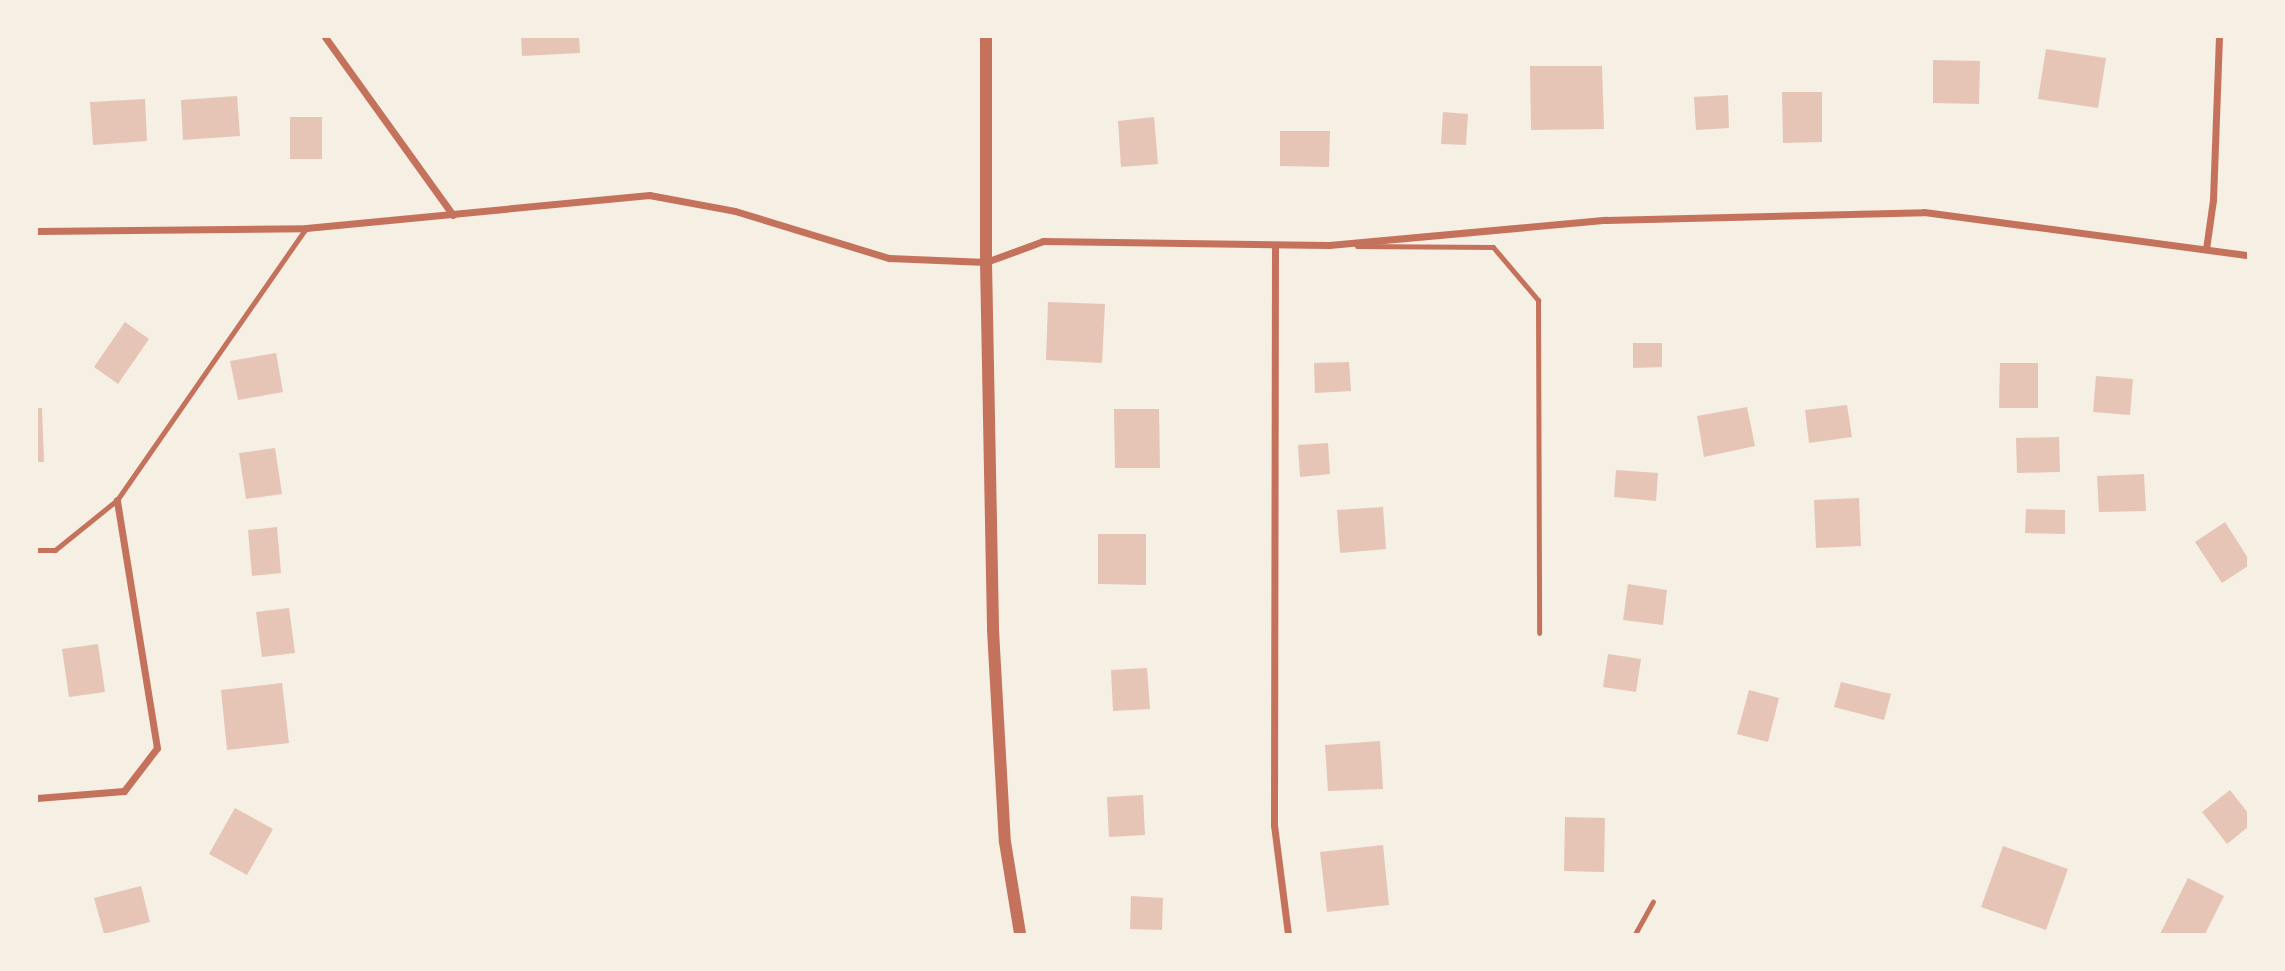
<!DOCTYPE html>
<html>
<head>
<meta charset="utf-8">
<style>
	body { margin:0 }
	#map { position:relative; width:2285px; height:971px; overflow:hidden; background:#f6efe4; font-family:"Sofia Sans Condensed",sans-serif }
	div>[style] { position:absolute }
	.building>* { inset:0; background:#e6c5b7 }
	.service>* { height:5px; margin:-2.5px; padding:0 2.5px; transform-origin:2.5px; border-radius:2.5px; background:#c5725c }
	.minor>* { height:7px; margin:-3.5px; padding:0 3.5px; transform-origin:3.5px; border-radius:3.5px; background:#c5725c }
	.tertiary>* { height:12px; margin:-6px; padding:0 6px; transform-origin:6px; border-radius:6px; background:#c5725c }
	span { translate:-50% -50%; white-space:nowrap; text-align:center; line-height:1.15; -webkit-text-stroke:7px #f6efe4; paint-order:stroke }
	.frame { position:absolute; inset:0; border:38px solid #f6efe4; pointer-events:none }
</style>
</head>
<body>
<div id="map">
	<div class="building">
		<div style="clip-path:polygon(521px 37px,579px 37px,580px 53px,522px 56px)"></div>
		<div style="clip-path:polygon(2046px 49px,2106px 58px,2098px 108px,2038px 99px)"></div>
		<div style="clip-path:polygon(1933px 60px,1980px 61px,1979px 104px,1933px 103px)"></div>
		<div style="clip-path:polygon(1530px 66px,1602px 66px,1604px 129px,1531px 130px)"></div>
		<div style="clip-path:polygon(1782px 92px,1822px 92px,1822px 142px,1783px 143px)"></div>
		<div style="clip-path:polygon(1728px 95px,1729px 128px,1696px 130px,1694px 97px)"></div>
		<div style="clip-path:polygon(237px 96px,240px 136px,183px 140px,181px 100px)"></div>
		<div style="clip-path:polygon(145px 99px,147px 141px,93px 145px,90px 102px)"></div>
		<div style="clip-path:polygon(1443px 112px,1468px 114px,1466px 145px,1441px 144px)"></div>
		<div style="clip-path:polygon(290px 117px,322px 117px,322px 159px,290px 159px)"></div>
		<div style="clip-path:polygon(1154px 117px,1158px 164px,1121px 167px,1118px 121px)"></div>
		<div style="clip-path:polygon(1280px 131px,1330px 131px,1329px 167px,1280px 166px)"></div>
		<div style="clip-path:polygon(1048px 302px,1105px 304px,1102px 363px,1046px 360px)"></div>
		<div style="clip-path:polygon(125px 322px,149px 339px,118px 384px,94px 367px)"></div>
		<div style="clip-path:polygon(1633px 343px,1662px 343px,1662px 367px,1633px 368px)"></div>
		<div style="clip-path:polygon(276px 353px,283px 392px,238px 400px,230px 361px)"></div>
		<div style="clip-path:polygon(1349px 362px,1351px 391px,1315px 393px,1314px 363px)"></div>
		<div style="clip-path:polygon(2000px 363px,2038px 363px,2038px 408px,1999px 408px)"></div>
		<div style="clip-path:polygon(2096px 376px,2133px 379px,2130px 415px,2093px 412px)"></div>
		<div style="clip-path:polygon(1847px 405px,1852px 437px,1809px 443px,1805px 410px)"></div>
		<div style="clip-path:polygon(1747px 407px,1755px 446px,1704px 457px,1697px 416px)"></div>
		<div style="clip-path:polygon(37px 408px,42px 408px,44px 462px,37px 462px)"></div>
		<div style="clip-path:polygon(1114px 409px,1159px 409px,1160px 468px,1115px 468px)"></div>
		<div style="clip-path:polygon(2059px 437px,2060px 472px,2017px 473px,2016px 438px)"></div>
		<div style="clip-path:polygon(1328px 443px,1330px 474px,1300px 477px,1298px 445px)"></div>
		<div style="clip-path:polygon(275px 448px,282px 494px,246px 499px,239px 453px)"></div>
		<div style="clip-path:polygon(1616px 470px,1658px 473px,1656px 501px,1614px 497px)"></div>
		<div style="clip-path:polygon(2144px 474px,2146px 511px,2099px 512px,2097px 476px)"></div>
		<div style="clip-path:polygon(1859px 498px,1861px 546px,1816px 548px,1814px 500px)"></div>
		<div style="clip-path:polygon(1383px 507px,1386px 549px,1340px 553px,1337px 510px)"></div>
		<div style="clip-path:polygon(2026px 509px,2065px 510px,2065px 534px,2025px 533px)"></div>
		<div style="clip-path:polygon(2225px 522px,2248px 558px,2248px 566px,2222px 583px,2195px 542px)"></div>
		<div style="clip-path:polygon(277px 527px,281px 573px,252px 576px,248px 530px)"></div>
		<div style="clip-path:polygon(1098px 534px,1146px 534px,1146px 585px,1098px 584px)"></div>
		<div style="clip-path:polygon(1628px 584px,1667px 590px,1663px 625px,1623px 620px)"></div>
		<div style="clip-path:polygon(289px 608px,295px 653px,262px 657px,256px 612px)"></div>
		<div style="clip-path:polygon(98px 644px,105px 692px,69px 697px,62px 649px)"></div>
		<div style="clip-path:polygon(1608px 654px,1641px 659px,1636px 692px,1603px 687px)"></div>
		<div style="clip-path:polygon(1147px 668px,1150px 709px,1113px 711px,1111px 670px)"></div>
		<div style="clip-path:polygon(1841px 682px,1891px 694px,1884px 720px,1834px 707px)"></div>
		<div style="clip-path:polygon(282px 683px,289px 743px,227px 750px,221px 690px)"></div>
		<div style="clip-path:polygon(1749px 690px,1779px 698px,1768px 742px,1737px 734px)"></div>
		<div style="clip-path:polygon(1380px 741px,1383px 789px,1328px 791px,1325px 745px)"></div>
		<div style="clip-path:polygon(2230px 790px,2248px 813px,2248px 827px,2227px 844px,2202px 812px)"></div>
		<div style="clip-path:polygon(1143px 795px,1145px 835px,1109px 837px,1107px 797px)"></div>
		<div style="clip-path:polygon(235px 808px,273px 829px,247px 875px,209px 854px)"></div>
		<div style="clip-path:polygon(1565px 817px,1605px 818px,1604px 872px,1564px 871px)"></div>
		<div style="clip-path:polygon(1383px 845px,1389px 905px,1327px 912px,1320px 852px)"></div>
		<div style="clip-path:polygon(2003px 846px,2068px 869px,2046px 930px,1981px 907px)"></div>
		<div style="clip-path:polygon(2188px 878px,2224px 896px,2205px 934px,2160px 934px)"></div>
		<div style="clip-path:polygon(141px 886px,150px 922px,104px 934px,94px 898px)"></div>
		<div style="clip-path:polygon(1131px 896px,1163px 898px,1162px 930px,1130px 929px)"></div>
	</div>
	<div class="service">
		<div style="left:1357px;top:246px;width:136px;rotate:0.4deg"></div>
		<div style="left:1493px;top:247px;width:70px;rotate:49.7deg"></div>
		<div style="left:1538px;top:300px;width:333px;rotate:89.8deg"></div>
		<div style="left:37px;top:550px;width:18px"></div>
		<div style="left:55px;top:550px;width:80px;rotate:-38.9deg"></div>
		<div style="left:117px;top:500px;width:331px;rotate:-55.2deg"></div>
		<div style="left:1635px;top:934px;width:37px;rotate:-61deg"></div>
	</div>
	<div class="minor">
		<div style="left:325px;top:37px;width:219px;rotate:54.3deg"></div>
		<div style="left:37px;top:231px;width:269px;rotate:-0.6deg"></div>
		<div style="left:306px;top:228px;width:345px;rotate:-5.5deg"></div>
		<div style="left:649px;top:195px;width:87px;rotate:10.5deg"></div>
		<div style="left:735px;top:211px;width:161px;rotate:17deg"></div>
		<div style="left:889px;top:258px;width:97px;rotate:2.4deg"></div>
		<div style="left:986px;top:262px;width:61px;rotate:-20.2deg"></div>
		<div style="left:1043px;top:241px;width:286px;rotate:0.8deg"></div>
		<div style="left:1329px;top:245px;width:278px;rotate:-5.2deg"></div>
		<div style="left:1606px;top:220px;width:318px;rotate:-1.4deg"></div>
		<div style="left:1924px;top:212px;width:327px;rotate:7.6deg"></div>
		<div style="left:1275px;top:245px;width:580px;rotate:90.1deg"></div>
		<div style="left:1274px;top:825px;width:110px;rotate:82.7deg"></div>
		<div style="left:2206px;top:249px;width:49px;rotate:-81.9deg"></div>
		<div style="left:2213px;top:200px;width:163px;rotate:-87.9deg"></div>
		<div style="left:37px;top:798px;width:87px;rotate:-4.6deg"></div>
		<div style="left:124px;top:791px;width:54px;rotate:-52.5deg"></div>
		<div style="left:157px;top:748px;width:251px;rotate:-99.2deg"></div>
	</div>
	<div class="tertiary">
		<div style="left:986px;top:37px;width:225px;rotate:90deg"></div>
		<div style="left:986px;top:262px;width:368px;rotate:88.9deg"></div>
		<div style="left:993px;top:630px;width:212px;rotate:86.8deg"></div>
		<div style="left:1005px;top:842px;width:93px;rotate:80.7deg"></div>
	</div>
	<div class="frame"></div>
</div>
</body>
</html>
